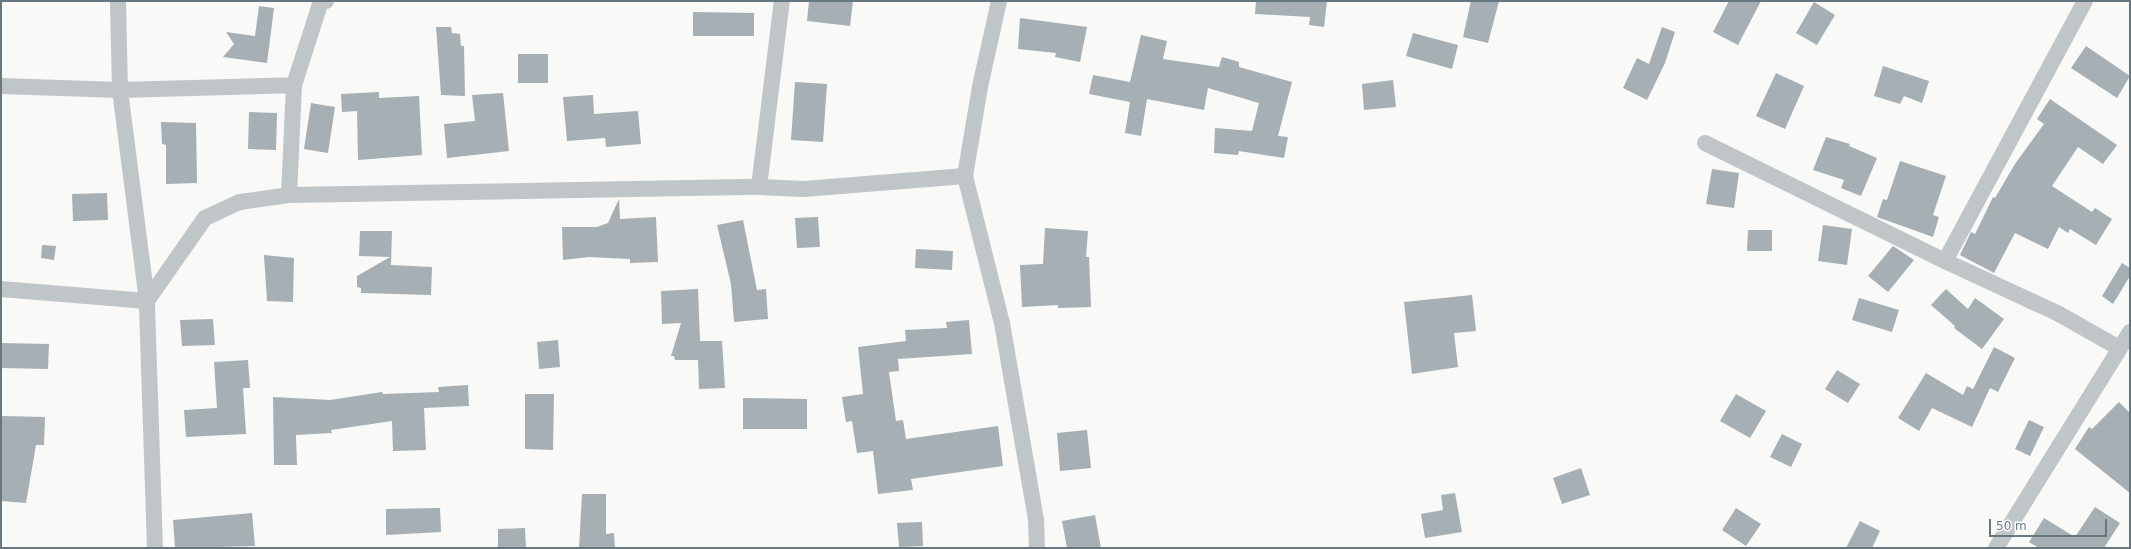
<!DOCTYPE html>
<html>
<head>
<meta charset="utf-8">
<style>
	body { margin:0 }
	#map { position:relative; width:2131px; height:549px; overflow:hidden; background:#f9f9f7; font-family:"DejaVu Sans",sans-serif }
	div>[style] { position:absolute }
	.building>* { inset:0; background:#a5afb4 }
	.minor>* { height:16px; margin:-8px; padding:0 8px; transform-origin:8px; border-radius:8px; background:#c0c5c8 }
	span { translate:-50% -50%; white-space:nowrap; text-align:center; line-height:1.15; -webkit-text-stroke:4px #fff; paint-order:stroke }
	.frame { position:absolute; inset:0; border:2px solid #667780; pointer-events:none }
	.scale { position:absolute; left:1989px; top:519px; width:118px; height:18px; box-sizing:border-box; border:2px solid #667780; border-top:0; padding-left:5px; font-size:12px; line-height:14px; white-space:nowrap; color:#667780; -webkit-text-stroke:3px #fff; paint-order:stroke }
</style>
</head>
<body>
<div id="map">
	<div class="building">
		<div style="clip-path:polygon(809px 1px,853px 1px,850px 26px,807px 21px)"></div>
		<div style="clip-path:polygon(1256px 1px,1327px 1px,1324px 27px,1309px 25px,1310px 17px,1255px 14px)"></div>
		<div style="clip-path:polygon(1471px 1px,1499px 1px,1488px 43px,1463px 37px)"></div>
		<div style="clip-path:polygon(1729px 1px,1761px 1px,1738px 45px,1713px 32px)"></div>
		<div style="clip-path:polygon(1814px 2px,1835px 15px,1817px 45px,1796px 33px)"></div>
		<div style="clip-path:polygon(259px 6px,274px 8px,267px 63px,223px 57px,234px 44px,226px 32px,255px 36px)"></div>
		<div style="clip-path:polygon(693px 12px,754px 13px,754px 36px,693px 36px)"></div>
		<div style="clip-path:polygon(1020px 18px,1087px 27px,1080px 62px,1055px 57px,1056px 53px,1018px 49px)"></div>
		<div style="clip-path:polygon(436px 27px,451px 27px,452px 33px,460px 34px,461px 46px,464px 46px,465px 96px,441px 95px)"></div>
		<div style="clip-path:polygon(1662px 27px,1675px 32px,1665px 63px,1647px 100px,1623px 88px,1637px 58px,1649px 64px)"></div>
		<div style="clip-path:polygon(1413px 33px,1458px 45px,1452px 69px,1406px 56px)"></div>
		<div style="clip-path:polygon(1141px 35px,1167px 41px,1163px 59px,1219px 67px,1222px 57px,1239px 62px,1239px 67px,1292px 82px,1278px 136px,1288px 137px,1284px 158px,1239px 151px,1238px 155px,1214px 153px,1215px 128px,1252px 131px,1259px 103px,1208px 88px,1204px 110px,1147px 99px,1141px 136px,1125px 133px,1130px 102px,1089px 94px,1093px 75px,1130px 82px)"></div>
		<div style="clip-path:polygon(2086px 46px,2130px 76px,2117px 98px,2071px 68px)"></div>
		<div style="clip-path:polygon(518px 54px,548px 54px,548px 83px,518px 83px)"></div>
		<div style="clip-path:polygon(1883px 66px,1929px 81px,1922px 103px,1904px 96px,1900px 104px,1874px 96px)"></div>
		<div style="clip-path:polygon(1776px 73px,1804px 86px,1785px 129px,1756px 116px)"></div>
		<div style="clip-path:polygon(1393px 80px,1396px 107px,1364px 110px,1362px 84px)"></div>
		<div style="clip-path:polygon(795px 82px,827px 84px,823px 142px,791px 140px)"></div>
		<div style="clip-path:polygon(379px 92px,379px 98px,419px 96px,422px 155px,358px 160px,357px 111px,342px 112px,341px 94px)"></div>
		<div style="clip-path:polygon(503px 93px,509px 151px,447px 158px,444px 124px,475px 121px,472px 95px)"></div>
		<div style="clip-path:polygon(593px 95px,594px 114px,638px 111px,641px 144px,606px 147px,605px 138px,567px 141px,563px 97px)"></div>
		<div style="clip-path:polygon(2050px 99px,2117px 145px,2103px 164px,2078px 147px,2052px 186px,2092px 212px,2095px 208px,2112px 219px,2096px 245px,2070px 229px,2068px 233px,2059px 227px,2048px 249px,2015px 233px,1994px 273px,1960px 255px,1971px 232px,1975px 234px,1993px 197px,1995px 198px,2015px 164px,2044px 124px,2037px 119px)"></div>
		<div style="clip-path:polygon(311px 103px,335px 107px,328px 153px,304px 149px)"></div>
		<div style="clip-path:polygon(249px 112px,277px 113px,276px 150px,248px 149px)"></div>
		<div style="clip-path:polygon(161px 122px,196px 123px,197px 183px,166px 184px,166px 145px,162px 144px)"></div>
		<div style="clip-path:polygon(1826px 137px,1850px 144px,1849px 146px,1877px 158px,1861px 196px,1841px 188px,1844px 180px,1813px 170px)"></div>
		<div style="clip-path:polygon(1900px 161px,1946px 176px,1933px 215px,1939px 217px,1933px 237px,1877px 217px,1883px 199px,1887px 200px)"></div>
		<div style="clip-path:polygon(1712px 169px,1739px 173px,1734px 208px,1706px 204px)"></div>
		<div style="clip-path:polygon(107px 193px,108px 220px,73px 221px,72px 194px)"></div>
		<div style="clip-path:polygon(619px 199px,620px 219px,656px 217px,658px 262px,630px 263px,630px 259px,589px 257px,563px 260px,562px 227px,597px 227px,608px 223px)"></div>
		<div style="clip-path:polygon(818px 217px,820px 247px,797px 248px,795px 218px)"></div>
		<div style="clip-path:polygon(743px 220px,757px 290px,766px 289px,768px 319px,734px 322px,731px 284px,717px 225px)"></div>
		<div style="clip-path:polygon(1823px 225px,1852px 229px,1847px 265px,1818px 261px)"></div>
		<div style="clip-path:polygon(1045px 228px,1088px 231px,1086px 257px,1089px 257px,1091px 307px,1058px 308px,1058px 305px,1022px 307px,1020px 265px,1043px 264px)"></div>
		<div style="clip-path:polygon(1748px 230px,1772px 230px,1772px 251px,1747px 251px)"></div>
		<div style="clip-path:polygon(360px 231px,392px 231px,391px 265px,432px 267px,431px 295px,361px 293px,361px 288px,357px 287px,357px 276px,390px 257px,359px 256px)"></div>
		<div style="clip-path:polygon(42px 245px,56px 246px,54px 260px,41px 258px)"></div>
		<div style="clip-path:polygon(1893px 246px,1914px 260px,1888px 292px,1868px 276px)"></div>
		<div style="clip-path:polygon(916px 249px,953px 251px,952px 270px,915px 268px)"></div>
		<div style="clip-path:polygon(264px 255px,294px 258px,293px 302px,267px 301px)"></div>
		<div style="clip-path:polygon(2122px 263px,2130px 268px,2130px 276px,2113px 304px,2102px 296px)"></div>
		<div style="clip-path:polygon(698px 289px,700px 341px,722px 341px,725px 388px,699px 389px,698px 360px,675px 360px,674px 356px,671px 356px,681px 323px,662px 324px,661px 291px)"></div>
		<div style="clip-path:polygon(1946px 289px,1968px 309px,1975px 298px,2004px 319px,1982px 349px,1954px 328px,1955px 326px,1931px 305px)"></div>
		<div style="clip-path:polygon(1472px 295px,1476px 331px,1454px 333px,1458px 367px,1412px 374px,1404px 302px)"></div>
		<div style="clip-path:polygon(1859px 298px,1899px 310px,1892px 332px,1852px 320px)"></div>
		<div style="clip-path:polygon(213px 319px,215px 345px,182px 346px,180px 320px)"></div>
		<div style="clip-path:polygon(969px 320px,972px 354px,898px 359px,899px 371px,889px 372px,896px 421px,903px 420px,906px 439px,998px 426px,1003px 466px,911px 479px,913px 490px,878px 494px,873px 451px,857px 453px,852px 421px,846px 422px,842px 397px,863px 394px,858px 347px,906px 341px,905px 330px,947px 328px,946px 322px)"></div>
		<div style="clip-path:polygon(558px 340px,560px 367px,539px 369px,537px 342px)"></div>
		<div style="clip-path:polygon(1px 343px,49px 344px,48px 369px,1px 368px)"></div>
		<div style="clip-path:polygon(1994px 347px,2015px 358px,1998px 392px,1990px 388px,1972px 427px,1932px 408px,1919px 431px,1898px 418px,1926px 373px,1963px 395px,1967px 386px,1973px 389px)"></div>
		<div style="clip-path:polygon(248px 360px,250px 388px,243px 388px,246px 434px,186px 437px,184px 410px,217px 408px,214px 362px)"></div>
		<div style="clip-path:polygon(1837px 370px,1860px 384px,1848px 403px,1825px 389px)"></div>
		<div style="clip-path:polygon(468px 385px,469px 406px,424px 408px,426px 450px,393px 451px,392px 421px,331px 430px,332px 433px,296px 435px,297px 465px,274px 465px,273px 397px,330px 400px,382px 392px,383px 394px,439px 392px,438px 387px)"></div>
		<div style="clip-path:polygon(525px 394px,554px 394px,553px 450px,525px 449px)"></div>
		<div style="clip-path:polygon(1736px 394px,1766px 411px,1750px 438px,1720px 421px)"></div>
		<div style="clip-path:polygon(743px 398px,807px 399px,807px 429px,743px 429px)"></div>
		<div style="clip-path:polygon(2119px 402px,2130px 413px,2130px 493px,2075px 449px,2089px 427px,2092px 429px)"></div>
		<div style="clip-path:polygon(1px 416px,45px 417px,44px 445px,36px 445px,26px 503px,1px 501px)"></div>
		<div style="clip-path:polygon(2029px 420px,2044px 427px,2030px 456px,2015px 449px)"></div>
		<div style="clip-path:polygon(1087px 430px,1091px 468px,1060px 471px,1057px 433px)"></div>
		<div style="clip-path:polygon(1782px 434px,1802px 444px,1791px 467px,1770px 457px)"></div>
		<div style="clip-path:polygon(1581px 468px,1590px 495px,1562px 504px,1553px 478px)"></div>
		<div style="clip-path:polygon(1455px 493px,1462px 532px,1425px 538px,1421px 514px,1443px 510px,1441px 495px)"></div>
		<div style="clip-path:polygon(582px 494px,606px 494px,606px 534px,614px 533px,615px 548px,579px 548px)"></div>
		<div style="clip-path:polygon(2095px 507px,2120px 523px,2104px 548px,2039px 548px,2029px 542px,2044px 518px,2075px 537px)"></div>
		<div style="clip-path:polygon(440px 508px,441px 532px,386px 535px,386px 509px)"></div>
		<div style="clip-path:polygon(1736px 508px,1761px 524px,1746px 546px,1722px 530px)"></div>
		<div style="clip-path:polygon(252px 513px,255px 546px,175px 548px,173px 520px)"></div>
		<div style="clip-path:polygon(1095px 515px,1101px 548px,1067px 548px,1062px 521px)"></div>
		<div style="clip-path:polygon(1860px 521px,1880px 531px,1872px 548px,1846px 548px)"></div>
		<div style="clip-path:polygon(922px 522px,923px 546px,899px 547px,897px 523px)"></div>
		<div style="clip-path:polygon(525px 528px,526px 548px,498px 548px,498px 529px)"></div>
	</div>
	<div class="minor">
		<div style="left:999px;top:1px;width:88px;rotate:102.5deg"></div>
		<div style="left:980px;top:87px;width:90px;rotate:99.6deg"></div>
		<div style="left:965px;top:176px;width:152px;rotate:75.9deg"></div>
		<div style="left:1002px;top:323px;width:199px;rotate:80.2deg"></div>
		<div style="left:1036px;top:519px;width:29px;rotate:88deg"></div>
		<div style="left:1px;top:86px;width:119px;rotate:1.9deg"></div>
		<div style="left:120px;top:90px;width:174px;rotate:-1.6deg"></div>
		<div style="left:1705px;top:143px;width:267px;rotate:26.2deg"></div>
		<div style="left:1945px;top:261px;width:126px;rotate:24.9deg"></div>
		<div style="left:2059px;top:314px;width:69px;rotate:29.5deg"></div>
		<div style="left:759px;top:187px;width:187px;rotate:-83deg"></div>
		<div style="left:289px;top:195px;width:110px;rotate:-87.4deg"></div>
		<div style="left:294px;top:85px;width:88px;rotate:-72.2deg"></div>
		<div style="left:321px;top:1px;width:5px"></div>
		<div style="left:1945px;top:261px;width:295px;rotate:-61.7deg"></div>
		<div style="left:1px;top:289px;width:146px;rotate:4.7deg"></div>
		<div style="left:147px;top:301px;width:213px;rotate:-97.3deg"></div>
		<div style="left:120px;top:90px;width:89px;rotate:-91.3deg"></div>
		<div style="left:155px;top:548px;width:247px;rotate:-91.9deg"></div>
		<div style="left:147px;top:301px;width:101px;rotate:-55.1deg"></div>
		<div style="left:205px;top:218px;width:38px;rotate:-25deg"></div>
		<div style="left:240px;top:202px;width:49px;rotate:-8.1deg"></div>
		<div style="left:289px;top:195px;width:470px;rotate:-1deg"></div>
		<div style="left:759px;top:187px;width:45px;rotate:2.5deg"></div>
		<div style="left:804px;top:189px;width:162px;rotate:-4.6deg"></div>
		<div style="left:1996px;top:548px;width:254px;rotate:-58.2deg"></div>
	</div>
	<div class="frame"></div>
	<div class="scale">50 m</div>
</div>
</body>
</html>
